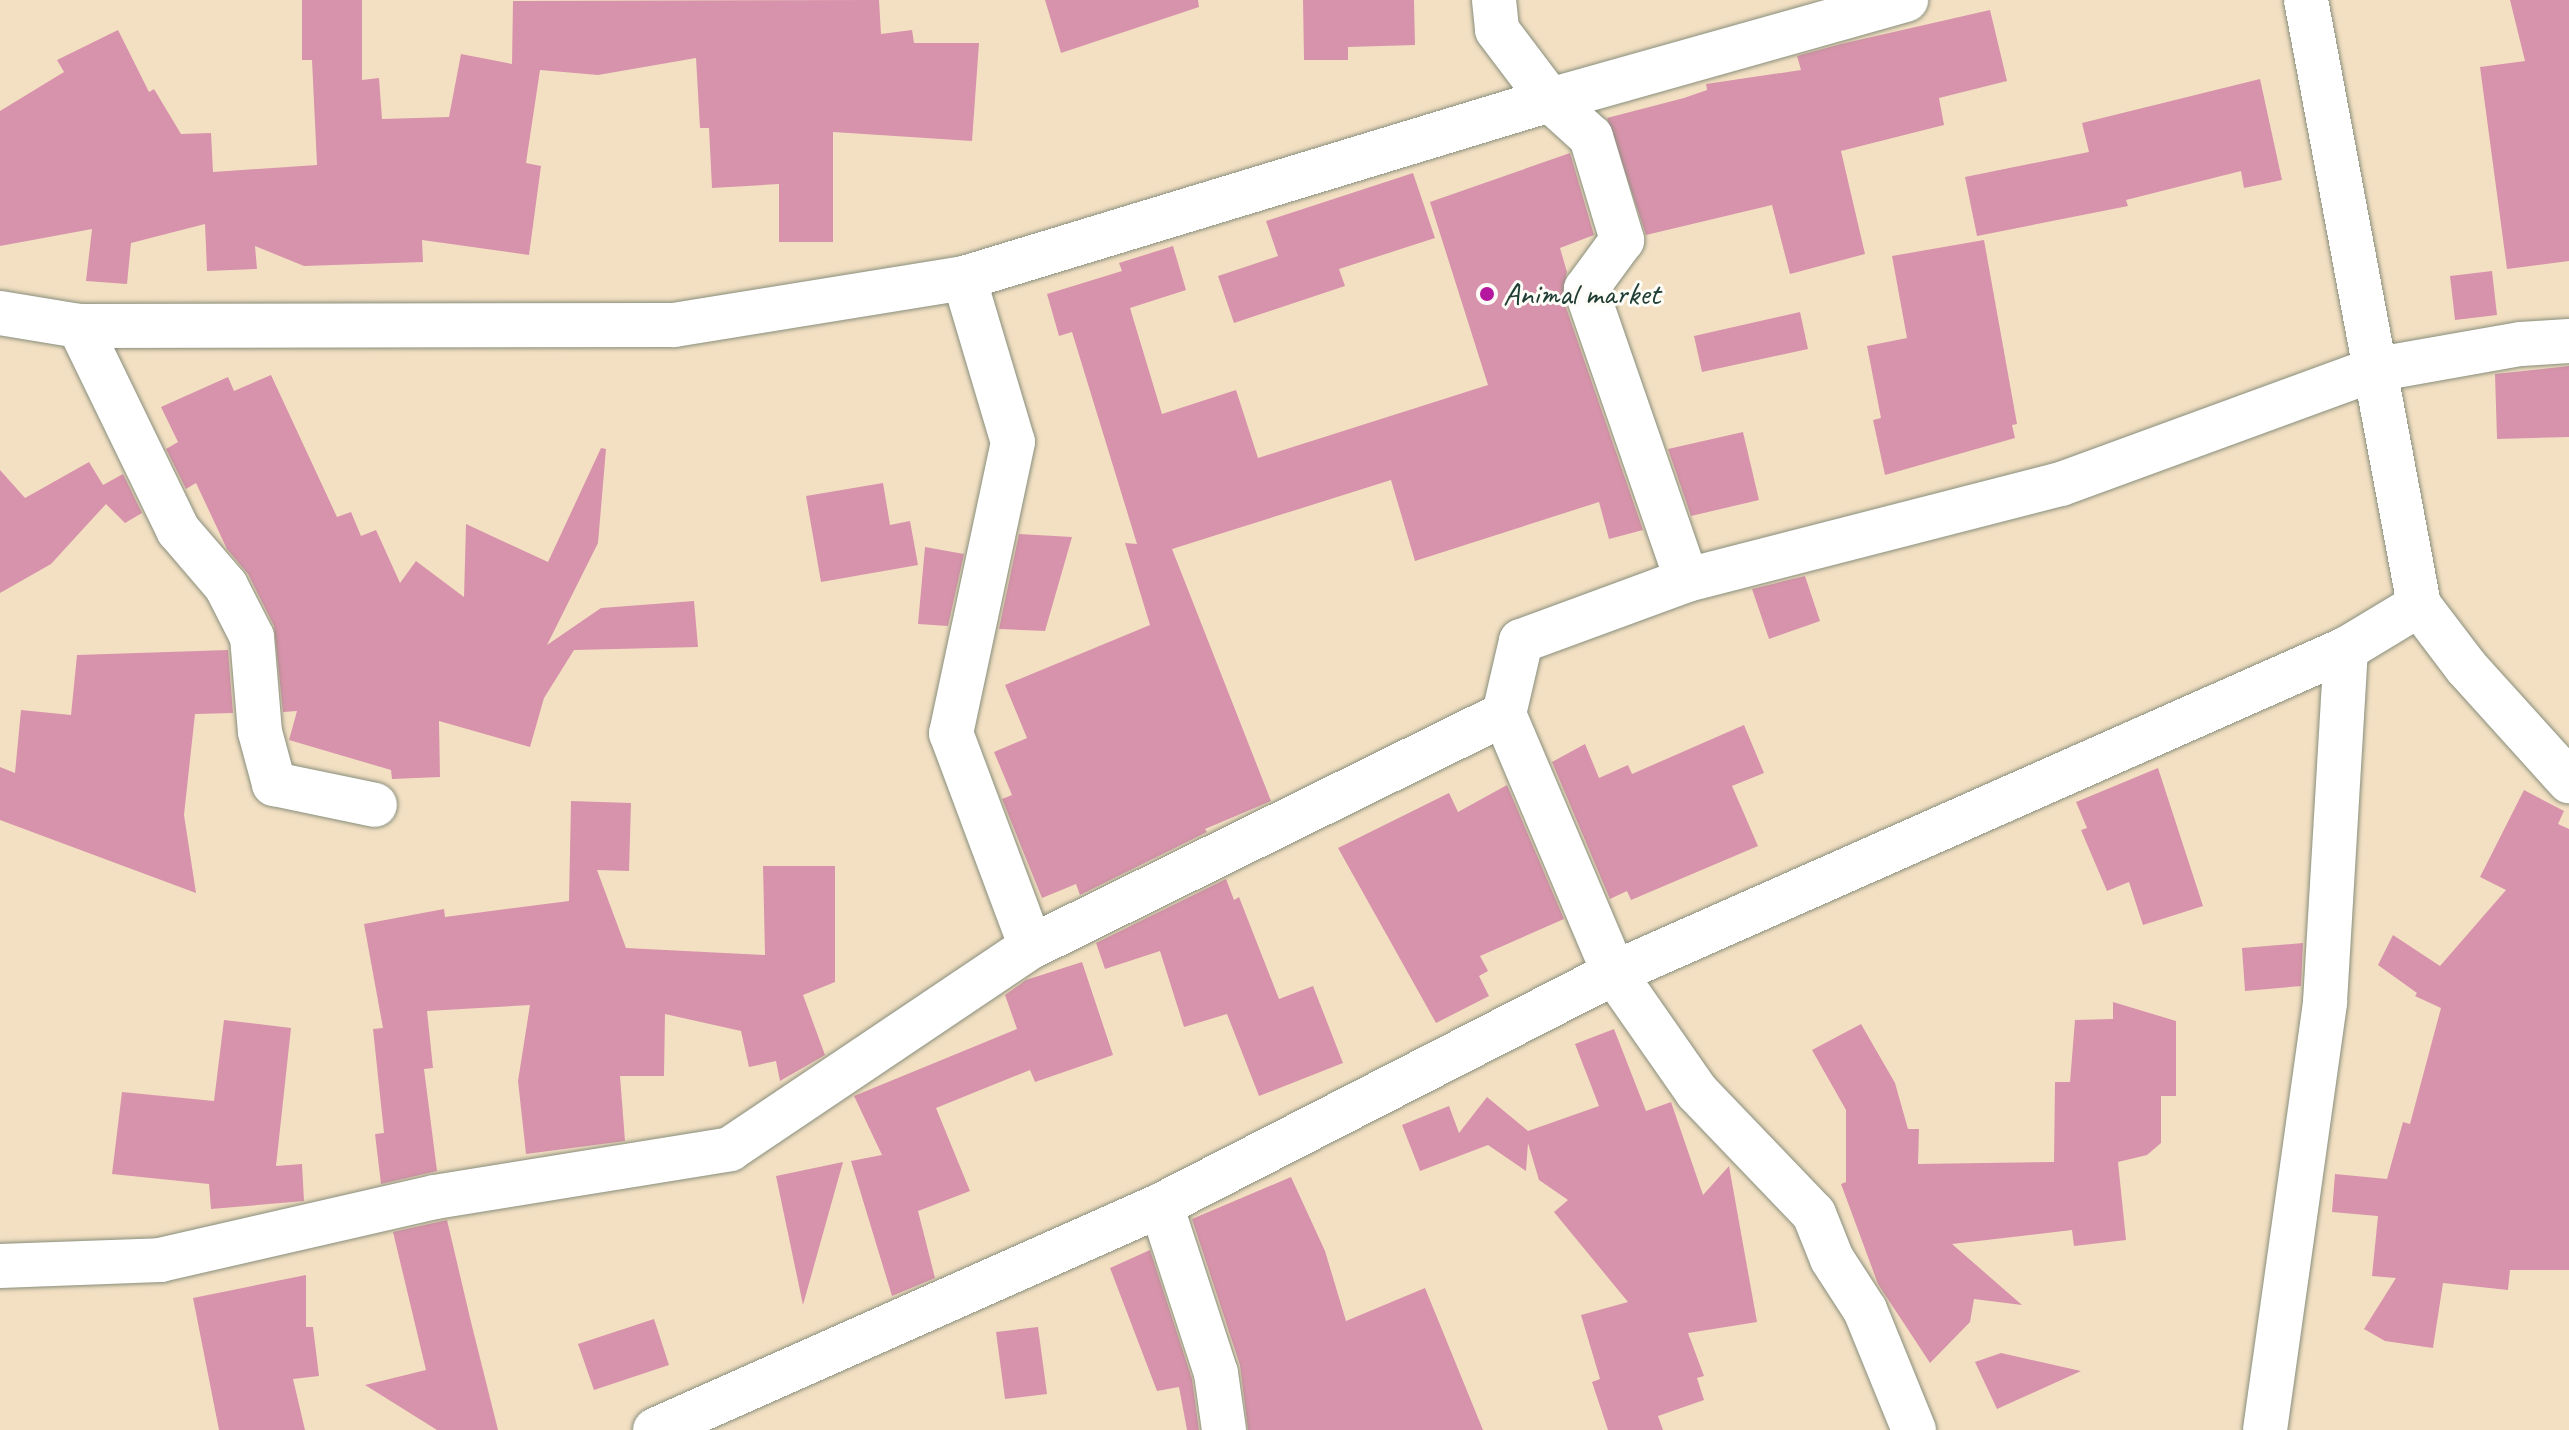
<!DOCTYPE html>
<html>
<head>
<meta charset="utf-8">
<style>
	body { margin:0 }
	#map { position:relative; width:2569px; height:1430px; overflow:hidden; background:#f3e0c3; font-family:Caveat,sans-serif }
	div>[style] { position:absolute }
	.building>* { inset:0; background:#d793ab }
	.roads { filter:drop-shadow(0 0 2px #898e7c) drop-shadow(0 0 2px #898e7c) }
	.street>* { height:44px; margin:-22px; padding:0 22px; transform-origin:22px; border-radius:22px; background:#fff }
	.dots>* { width:22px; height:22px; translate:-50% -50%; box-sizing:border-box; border:4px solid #fdfcf7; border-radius:50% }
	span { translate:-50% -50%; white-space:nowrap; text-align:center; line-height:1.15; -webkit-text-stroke:6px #fdfcf7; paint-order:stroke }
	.poi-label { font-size:32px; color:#1f3d34 }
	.left { translate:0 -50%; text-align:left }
</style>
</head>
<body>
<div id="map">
	<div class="building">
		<div style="clip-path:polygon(302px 0,362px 0,362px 80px,379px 78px,382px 119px,449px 117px,461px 54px,512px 64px,513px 1px,879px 0,881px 34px,912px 30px,914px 43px,979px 43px,972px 141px,833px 132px,833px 242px,779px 242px,779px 184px,712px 188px,709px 128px,700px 128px,696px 58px,598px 75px,540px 70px,526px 163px,541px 166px,529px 255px,422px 240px,423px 262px,304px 266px,255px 246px,257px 269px,207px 271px,205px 224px,131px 243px,127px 284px,86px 281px,92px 229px,0 246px,0 111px,64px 72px,57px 60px,118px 30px,149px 92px,154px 89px,181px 134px,211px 133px,213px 172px,317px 165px,312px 60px,302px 60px)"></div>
		<div style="clip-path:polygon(1045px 0,1198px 0,1199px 7px,1061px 53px)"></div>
		<div style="clip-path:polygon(1303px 0,1414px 0,1415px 45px,1348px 47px,1348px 60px,1304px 60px)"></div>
		<div style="clip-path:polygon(2510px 0,2569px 0,2569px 261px,2507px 269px,2480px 67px,2525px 61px)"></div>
		<div style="clip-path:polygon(1990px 10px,2007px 81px,1939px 98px,1944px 125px,1841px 151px,1865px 254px,1790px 274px,1772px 205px,1646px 235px,1607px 118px,1684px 98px,1707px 90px,1706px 84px,1801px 70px,1797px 56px,1841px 44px)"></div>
		<div style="clip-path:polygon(2260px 79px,2282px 180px,2244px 188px,2241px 171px,2126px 200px,2128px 206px,1977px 236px,1965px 177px,2089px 152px,2082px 123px)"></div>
		<div style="clip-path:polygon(1570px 153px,1594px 235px,1560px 248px,1567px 272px,1562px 296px,1643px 530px,1609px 539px,1599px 502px,1415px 561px,1391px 480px,1172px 549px,1271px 801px,1205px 829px,1207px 832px,1080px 895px,1076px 884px,1042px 898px,1002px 799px,1012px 795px,994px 752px,1027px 738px,1005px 685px,1150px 625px,1125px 543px,1137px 544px,1072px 332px,1059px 336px,1047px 294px,1122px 271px,1119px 263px,1173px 246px,1186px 290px,1130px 308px,1162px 414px,1236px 390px,1258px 458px,1488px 385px,1430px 202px)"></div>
		<div style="clip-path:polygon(1413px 173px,1435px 238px,1339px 269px,1345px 286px,1234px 323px,1218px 276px,1278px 256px,1266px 221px)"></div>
		<div style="clip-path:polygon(1984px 240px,2017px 424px,2012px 425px,2015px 438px,1885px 475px,1873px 420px,1881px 418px,1867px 346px,1907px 338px,1892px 256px)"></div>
		<div style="clip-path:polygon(2492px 271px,2497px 315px,2455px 320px,2450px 276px)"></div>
		<div style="clip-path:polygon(1800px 312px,1808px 349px,1702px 372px,1694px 336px)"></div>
		<div style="clip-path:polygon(2569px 366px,2569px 437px,2497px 439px,2495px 374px)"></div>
		<div style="clip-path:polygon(271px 375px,337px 517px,351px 512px,361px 536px,376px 530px,400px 583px,416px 561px,464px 597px,466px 524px,548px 562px,601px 448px,606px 449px,598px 543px,547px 645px,601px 608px,694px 601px,698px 647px,574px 650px,544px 698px,530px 747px,439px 721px,440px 777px,392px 779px,391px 770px,289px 740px,297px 711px,283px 712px,274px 626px,248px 574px,227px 549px,196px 483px,186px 489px,166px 449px,178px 442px,161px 407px,228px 377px,234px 391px)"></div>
		<div style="clip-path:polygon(1743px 432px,1759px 500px,1691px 516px,1668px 449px)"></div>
		<div style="clip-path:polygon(89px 462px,103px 485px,123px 474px,142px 513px,125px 523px,106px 504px,51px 564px,0 593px,0 470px,25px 498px)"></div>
		<div style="clip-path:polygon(883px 483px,890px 525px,910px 521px,918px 565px,821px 582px,806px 496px)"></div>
		<div style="clip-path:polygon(1019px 534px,1072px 537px,1045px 631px,999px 629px)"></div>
		<div style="clip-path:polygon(925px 547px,964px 554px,948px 626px,918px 624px)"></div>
		<div style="clip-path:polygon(1805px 576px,1820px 621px,1769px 639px,1752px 589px)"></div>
		<div style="clip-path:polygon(228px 650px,233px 713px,195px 714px,184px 815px,196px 893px,0 820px,0 767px,15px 773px,21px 710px,71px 715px,77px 655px)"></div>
		<div style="clip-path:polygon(1744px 725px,1764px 773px,1732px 786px,1758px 846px,1631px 900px,1627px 891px,1610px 899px,1552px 762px,1585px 744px,1599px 778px,1628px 765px,1632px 774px)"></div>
		<div style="clip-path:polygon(2158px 768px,2203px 906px,2143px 925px,2129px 882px,2107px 891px,2081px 830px,2087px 828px,2076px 802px)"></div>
		<div style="clip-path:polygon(1507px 785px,1564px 919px,1480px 956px,1488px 971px,1479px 976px,1489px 996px,1436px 1023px,1338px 848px,1449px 793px,1458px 812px)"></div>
		<div style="clip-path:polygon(2524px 790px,2564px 811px,2558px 824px,2569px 829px,2569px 1270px,2510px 1270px,2508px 1290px,2443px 1283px,2433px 1348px,2385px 1341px,2364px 1329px,2396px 1278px,2372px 1276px,2378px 1216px,2332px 1212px,2335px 1174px,2387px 1179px,2403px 1122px,2410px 1124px,2441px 1008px,2415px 996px,2417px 993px,2378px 965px,2393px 935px,2440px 966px,2506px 890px,2480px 877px)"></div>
		<div style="clip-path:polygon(571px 801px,631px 803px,629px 871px,597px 870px,626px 948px,765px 955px,763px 866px,835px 866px,835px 982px,803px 995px,825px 1055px,780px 1081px,776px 1061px,749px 1067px,741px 1031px,665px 1014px,664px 1076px,620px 1076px,625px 1141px,526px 1154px,518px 1081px,530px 1005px,427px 1011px,433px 1068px,424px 1069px,437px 1171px,381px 1184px,375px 1134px,384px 1133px,373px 1029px,383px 1028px,364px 924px,444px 909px,445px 917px,569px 901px)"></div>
		<div style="clip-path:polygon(1226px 879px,1234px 900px,1239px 897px,1279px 999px,1313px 986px,1343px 1063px,1259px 1096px,1227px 1014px,1184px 1027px,1160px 951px,1105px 969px,1096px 943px)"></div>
		<div style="clip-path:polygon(2303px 943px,2301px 986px,2245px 991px,2242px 948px)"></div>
		<div style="clip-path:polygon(1082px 962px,1113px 1055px,1035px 1082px,1030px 1070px,936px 1108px,970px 1191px,918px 1211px,935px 1278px,892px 1296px,851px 1161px,882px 1155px,854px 1096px,1017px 1029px,1005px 995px,1026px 980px)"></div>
		<div style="clip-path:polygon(2113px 1002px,2176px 1021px,2176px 1096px,2161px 1096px,2161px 1143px,2147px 1155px,2118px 1162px,2126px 1240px,2074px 1246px,2072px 1230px,1952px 1244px,2022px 1305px,1974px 1299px,1970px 1322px,1930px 1363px,1878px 1284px,1841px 1184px,1846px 1182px,1846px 1110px,1812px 1050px,1861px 1024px,1895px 1083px,1908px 1129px,1919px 1129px,1918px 1164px,2054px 1162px,2055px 1082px,2070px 1082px,2075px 1020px,2113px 1019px)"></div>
		<div style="clip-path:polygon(224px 1020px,291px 1028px,276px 1166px,302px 1164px,304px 1201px,211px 1209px,209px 1184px,112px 1174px,122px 1092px,214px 1101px)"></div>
		<div style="clip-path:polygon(1614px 1029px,1646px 1111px,1671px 1102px,1703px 1195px,1729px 1166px,1757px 1322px,1688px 1333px,1704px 1376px,1697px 1378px,1704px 1400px,1658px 1416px,1663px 1430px,1608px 1430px,1592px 1382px,1600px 1379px,1581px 1315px,1628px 1302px,1554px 1212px,1568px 1200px,1539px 1180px,1528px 1143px,1526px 1171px,1488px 1145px,1420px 1171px,1402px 1125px,1449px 1106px,1459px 1133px,1487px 1097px,1528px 1131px,1599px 1106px,1575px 1044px)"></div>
		<div style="clip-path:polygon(843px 1162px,803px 1305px,776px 1176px)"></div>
		<div style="clip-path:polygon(1291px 1177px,1325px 1251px,1346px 1321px,1425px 1288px,1483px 1430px,1248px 1430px,1240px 1365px,1192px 1219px)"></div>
		<div style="clip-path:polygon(447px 1220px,471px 1322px,498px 1430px,437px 1430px,365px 1385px,426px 1370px,393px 1232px)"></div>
		<div style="clip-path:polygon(1150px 1250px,1192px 1379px,1199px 1430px,1187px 1430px,1179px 1387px,1157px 1391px,1110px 1268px)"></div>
		<div style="clip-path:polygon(306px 1275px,306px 1327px,313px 1327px,319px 1376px,293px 1379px,305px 1430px,219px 1430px,193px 1298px)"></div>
		<div style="clip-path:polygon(654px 1319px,669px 1365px,594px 1390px,578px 1344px)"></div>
		<div style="clip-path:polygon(1038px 1327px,1047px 1394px,1005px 1399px,996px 1332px)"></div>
		<div style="clip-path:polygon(2001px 1353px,2081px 1371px,1997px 1409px,1975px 1362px)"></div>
	</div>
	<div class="roads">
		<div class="street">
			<div style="left:1494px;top:0;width:30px;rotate:84deg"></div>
			<div style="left:1497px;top:30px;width:88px;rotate:52.9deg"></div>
			<div style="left:1550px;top:100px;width:55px;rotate:42.1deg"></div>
			<div style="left:1591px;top:137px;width:108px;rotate:73.2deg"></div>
			<div style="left:1622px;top:240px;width:61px;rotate:126.3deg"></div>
			<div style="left:1586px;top:289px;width:308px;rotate:70.9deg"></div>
			<div style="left:1687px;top:580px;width:177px;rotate:159.8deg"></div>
			<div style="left:1521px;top:641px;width:75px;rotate:103.1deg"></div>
			<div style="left:1504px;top:714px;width:281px;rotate:67deg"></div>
			<div style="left:1614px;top:973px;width:145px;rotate:55.1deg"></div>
			<div style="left:1697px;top:1092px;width:169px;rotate:46.2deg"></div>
			<div style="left:1814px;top:1214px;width:48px;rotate:68.2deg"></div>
			<div style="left:1832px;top:1259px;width:61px;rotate:57.1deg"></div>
			<div style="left:1865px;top:1310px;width:130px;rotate:67.8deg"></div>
			<div style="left:2306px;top:0;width:615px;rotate:79.42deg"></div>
			<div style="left:2419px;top:605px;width:78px;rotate:52.8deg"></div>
			<div style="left:2466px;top:667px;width:154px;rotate:47.9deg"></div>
			<div style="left:964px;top:278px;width:171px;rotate:73.4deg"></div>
			<div style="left:1013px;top:442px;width:298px;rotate:102deg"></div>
			<div style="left:951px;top:733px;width:228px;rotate:69.5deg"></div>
			<div style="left:0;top:313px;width:80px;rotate:9.3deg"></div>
			<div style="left:79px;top:326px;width:595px;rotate:-0.1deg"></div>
			<div style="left:674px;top:325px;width:294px;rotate:-9.2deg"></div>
			<div style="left:964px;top:278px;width:612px;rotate:-16.9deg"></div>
			<div style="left:1550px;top:100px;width:370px;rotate:-15.7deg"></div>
			<div style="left:79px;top:326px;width:227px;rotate:64.1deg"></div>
			<div style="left:178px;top:530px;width:74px;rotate:49.4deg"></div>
			<div style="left:226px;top:586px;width:57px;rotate:63deg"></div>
			<div style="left:252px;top:637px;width:95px;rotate:85.2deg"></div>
			<div style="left:260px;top:732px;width:54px;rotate:74.9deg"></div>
			<div style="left:274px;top:784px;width:103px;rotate:11.7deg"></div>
			<div style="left:1687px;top:580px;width:386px;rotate:-14.4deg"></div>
			<div style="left:2061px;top:484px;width:332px;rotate:-20.1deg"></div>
			<div style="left:2373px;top:370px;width:150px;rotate:-10deg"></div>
			<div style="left:2521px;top:344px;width:48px;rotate:-3.6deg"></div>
			<div style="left:1161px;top:1205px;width:177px;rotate:71.9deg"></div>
			<div style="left:1216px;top:1373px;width:58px;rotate:82deg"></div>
			<div style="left:0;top:1266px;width:160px;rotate:-2.1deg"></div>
			<div style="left:160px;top:1260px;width:282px;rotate:-12.9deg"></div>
			<div style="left:435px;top:1197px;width:299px;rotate:-9.2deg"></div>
			<div style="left:730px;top:1149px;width:362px;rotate:-33.9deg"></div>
			<div style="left:1031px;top:947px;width:527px;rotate:-26.22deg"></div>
			<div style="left:655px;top:1430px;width:554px;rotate:-23.97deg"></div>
			<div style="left:1161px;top:1205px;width:509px;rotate:-27.12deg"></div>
			<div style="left:1614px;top:973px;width:800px;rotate:-23.88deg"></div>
			<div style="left:2346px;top:649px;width:85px;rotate:-31.1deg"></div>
			<div style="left:2265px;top:1430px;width:432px;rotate:-82deg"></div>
			<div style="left:2325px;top:1002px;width:354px;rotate:-86.6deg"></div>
		</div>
	</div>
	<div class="dots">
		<div style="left:1487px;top:294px;background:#b5179e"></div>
	</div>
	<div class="poi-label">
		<span class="left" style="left:1503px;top:294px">Animal market</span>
	</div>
</div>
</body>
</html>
